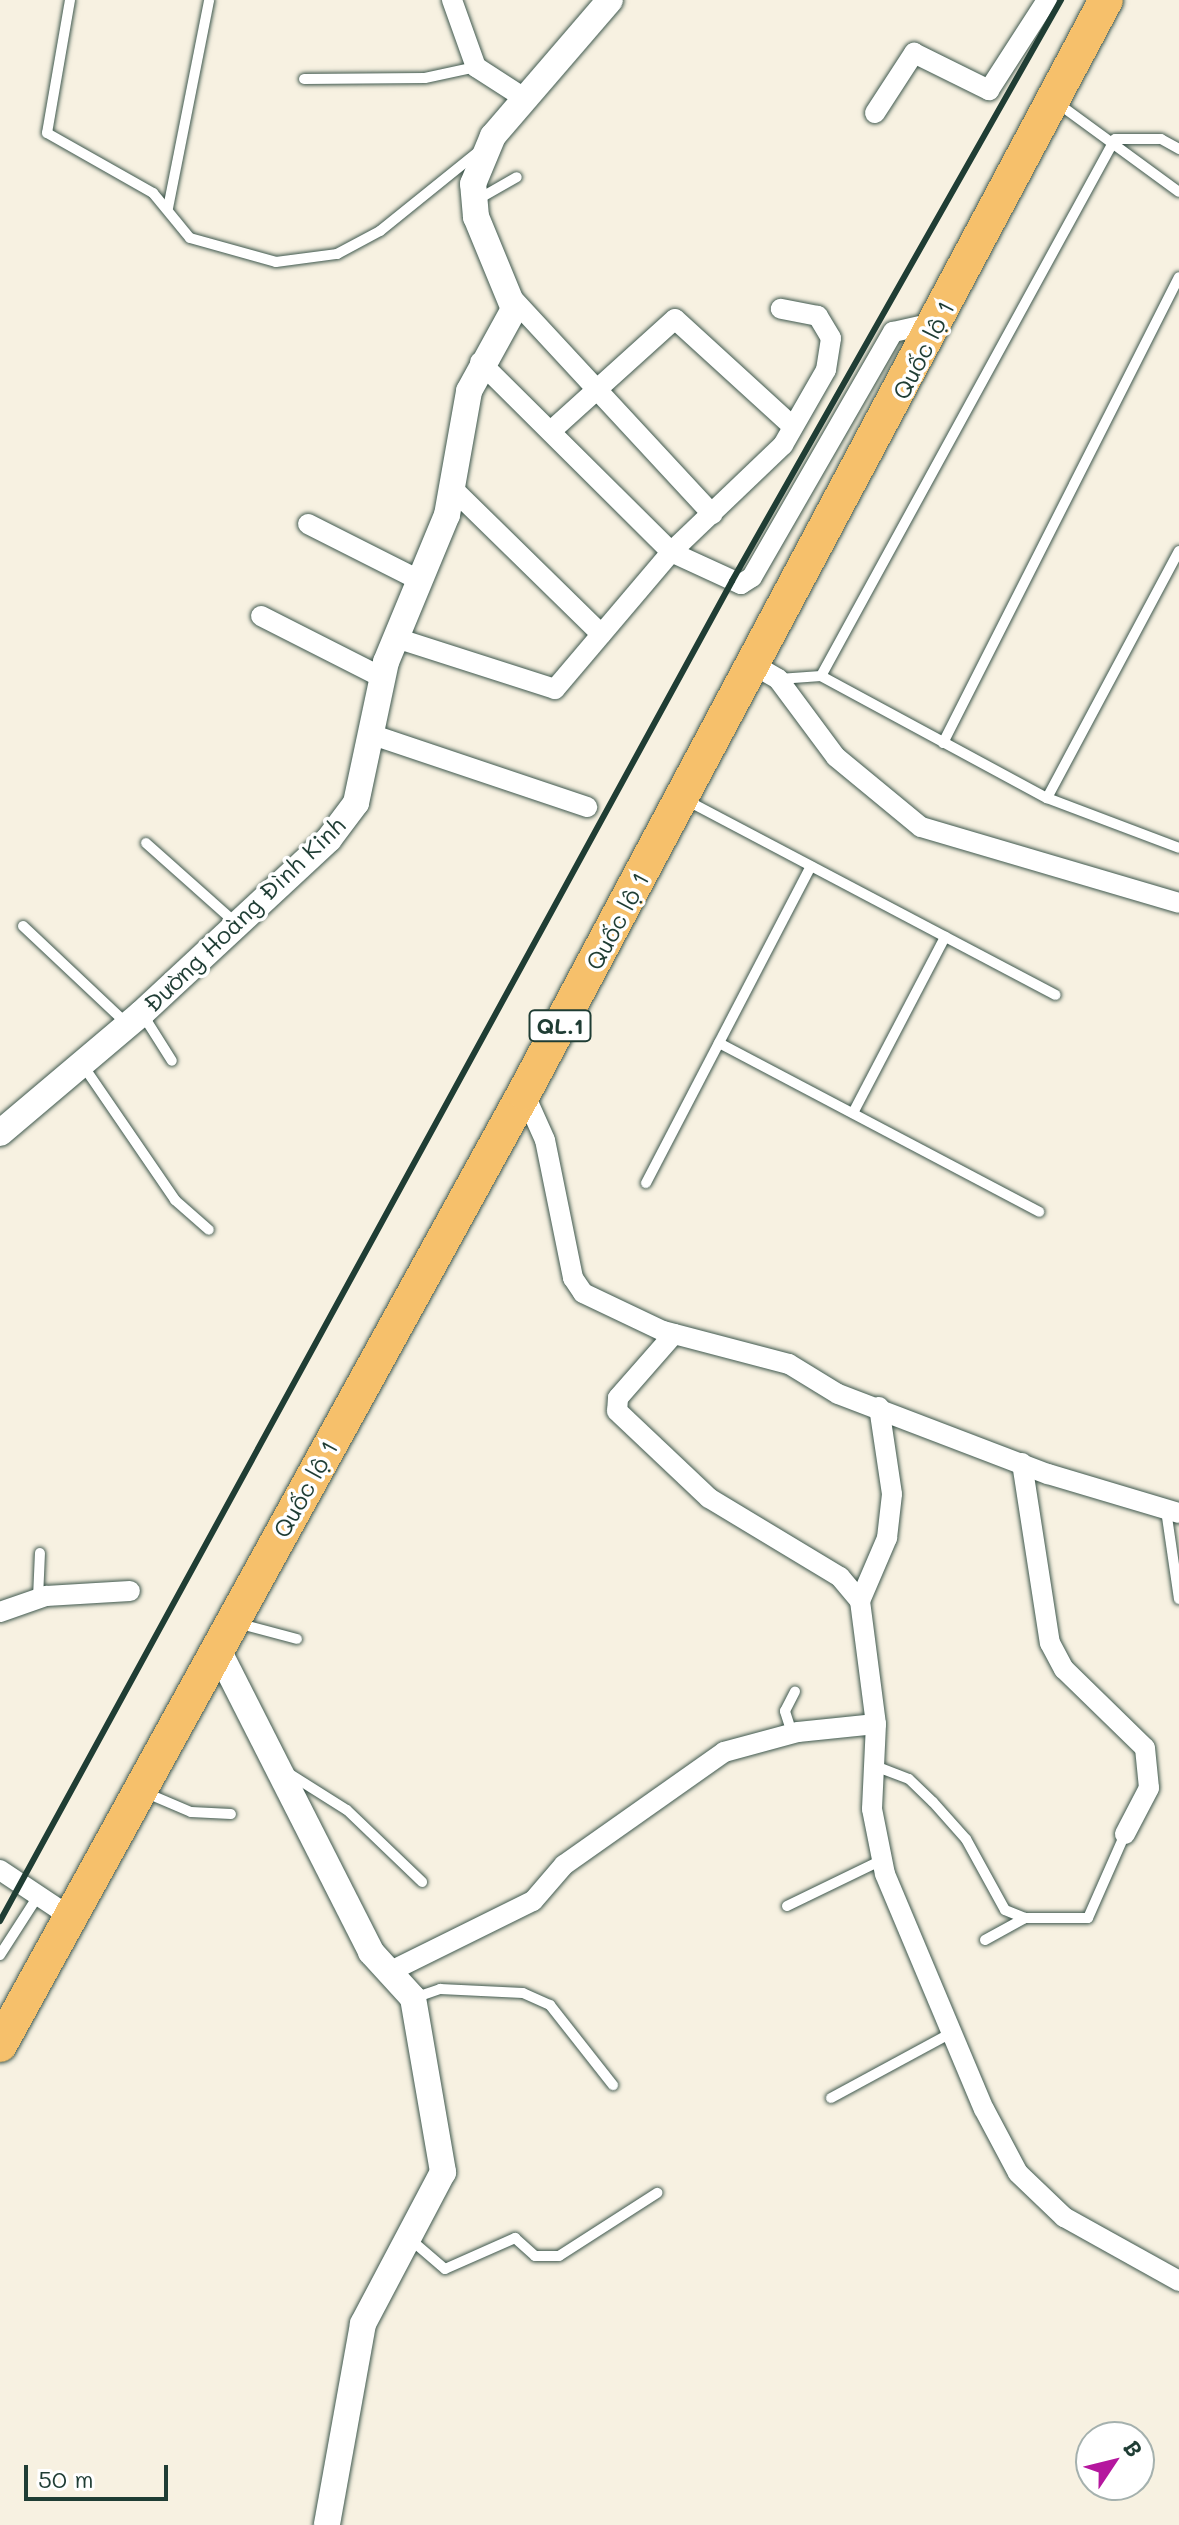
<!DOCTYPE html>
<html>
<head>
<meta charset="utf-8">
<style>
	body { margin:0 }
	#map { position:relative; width:1179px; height:2525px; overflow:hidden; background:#f7f1e1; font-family:Mali,sans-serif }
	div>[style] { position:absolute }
	.roads { filter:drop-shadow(0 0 2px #3f584e) drop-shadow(0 0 2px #3f584e) }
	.service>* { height:10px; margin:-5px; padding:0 5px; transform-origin:5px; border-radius:5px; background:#fff }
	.minor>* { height:20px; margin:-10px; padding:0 10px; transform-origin:10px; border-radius:10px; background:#fff }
	.tertiary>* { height:26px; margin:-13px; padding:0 13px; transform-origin:13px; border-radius:13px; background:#fff }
	.trunk>* { height:34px; margin:-17px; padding:0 17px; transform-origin:17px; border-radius:17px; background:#f6c06b }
	.rail>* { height:6px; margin:-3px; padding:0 3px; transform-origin:3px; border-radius:3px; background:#1f3d34 }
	span { translate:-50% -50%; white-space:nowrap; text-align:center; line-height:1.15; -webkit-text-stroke:7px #fff; paint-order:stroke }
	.shield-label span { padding:2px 6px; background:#fff; border:2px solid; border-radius:6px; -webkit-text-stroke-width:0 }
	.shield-label { font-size:22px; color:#1f3d34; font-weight:700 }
	.street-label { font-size:24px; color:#1f3d34 }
	.north { position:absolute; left:1075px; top:2421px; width:80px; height:80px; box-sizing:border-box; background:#fff; border:2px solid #a5b1ae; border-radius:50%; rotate:55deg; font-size:22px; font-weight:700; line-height:32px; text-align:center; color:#1f3d34 }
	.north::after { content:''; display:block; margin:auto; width:28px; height:36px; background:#b5179e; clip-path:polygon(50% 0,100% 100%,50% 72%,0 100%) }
	.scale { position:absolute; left:24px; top:2465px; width:144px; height:36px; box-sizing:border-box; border:4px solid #1f3d34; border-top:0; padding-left:10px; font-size:24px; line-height:28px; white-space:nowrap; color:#1f3d34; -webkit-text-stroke:6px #fff; paint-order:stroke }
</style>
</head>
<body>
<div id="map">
	<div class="roads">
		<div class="service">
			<div style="left:70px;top:0;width:135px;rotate:99.8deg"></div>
			<div style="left:47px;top:133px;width:122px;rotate:29.5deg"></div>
			<div style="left:153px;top:193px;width:58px;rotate:50.6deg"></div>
			<div style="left:190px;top:238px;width:89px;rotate:15.6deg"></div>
			<div style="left:276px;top:262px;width:62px;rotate:-7.5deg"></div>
			<div style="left:337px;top:254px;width:49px;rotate:-28.1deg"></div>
			<div style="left:380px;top:231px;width:126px;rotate:-38.9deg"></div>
			<div style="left:304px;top:79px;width:121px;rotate:-0.5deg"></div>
			<div style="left:425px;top:78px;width:52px;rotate:-12.2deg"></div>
			<div style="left:1056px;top:102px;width:152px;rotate:36.2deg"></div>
			<div style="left:1115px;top:139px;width:46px"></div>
			<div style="left:1161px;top:139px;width:21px;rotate:29deg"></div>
			<div style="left:475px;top:201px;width:48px;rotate:-29.7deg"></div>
			<div style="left:168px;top:208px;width:212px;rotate:-78.8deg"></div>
			<div style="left:821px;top:676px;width:257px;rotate:28.4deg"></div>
			<div style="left:1047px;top:798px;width:141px;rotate:20.7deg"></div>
			<div style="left:779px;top:679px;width:42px;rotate:-4.1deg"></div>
			<div style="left:821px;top:676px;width:612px;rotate:-61.3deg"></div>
			<div style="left:943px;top:743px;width:522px;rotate:-63.14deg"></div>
			<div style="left:1047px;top:798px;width:280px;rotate:-61.9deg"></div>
			<div style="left:684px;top:799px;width:420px;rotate:27.8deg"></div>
			<div style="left:146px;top:843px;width:122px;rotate:41.7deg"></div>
			<div style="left:23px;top:926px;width:141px;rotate:43.3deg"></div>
			<div style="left:143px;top:1015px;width:54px;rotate:57.8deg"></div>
			<div style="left:719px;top:1043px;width:362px;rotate:27.8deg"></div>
			<div style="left:82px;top:1064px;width:165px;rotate:55.6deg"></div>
			<div style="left:175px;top:1200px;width:45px;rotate:41.4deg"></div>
			<div style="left:853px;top:1113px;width:199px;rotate:-62.4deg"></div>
			<div style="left:646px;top:1183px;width:357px;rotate:-62.5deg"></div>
			<div style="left:1166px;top:1510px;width:90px;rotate:81.7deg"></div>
			<div style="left:38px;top:1598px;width:45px;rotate:-87.5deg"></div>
			<div style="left:237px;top:1623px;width:62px;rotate:14.9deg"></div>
			<div style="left:792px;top:1733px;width:23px;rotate:-108deg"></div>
			<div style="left:785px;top:1711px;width:22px;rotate:-63deg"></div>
			<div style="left:875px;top:1766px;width:36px;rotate:21deg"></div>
			<div style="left:909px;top:1779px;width:33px;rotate:44deg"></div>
			<div style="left:933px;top:1802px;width:50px;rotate:48.3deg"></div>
			<div style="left:966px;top:1839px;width:81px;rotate:61.2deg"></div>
			<div style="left:1005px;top:1910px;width:22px;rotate:22deg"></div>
			<div style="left:1025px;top:1918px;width:63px"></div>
			<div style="left:1088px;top:1918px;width:92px;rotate:-66.2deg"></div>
			<div style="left:285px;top:1771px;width:73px;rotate:32.2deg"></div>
			<div style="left:347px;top:1810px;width:104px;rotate:43.8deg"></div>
			<div style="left:144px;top:1792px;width:51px;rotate:23.1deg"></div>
			<div style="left:191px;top:1812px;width:40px;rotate:2.9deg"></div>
			<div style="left:787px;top:1906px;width:106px;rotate:-25.8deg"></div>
			<div style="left:985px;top:1940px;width:46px;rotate:-28.8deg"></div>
			<div style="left:0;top:1955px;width:70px;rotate:-57.2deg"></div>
			<div style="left:414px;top:1998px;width:28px;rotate:-19deg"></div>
			<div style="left:440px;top:1989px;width:83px;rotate:2.8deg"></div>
			<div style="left:523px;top:1993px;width:30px;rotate:24deg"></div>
			<div style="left:550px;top:2005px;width:102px;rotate:51.8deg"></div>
			<div style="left:831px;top:2098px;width:136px;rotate:-28.4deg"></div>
			<div style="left:410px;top:2239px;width:46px;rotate:40.6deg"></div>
			<div style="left:445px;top:2269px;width:77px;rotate:-23.9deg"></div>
			<div style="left:515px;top:2238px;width:27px;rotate:42deg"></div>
			<div style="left:535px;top:2256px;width:24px"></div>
			<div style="left:559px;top:2256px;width:117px;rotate:-32.7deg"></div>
		</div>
		<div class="minor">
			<div style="left:452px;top:0;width:71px;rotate:70.3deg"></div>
			<div style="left:476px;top:67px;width:57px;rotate:32.9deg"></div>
			<div style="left:875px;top:113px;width:72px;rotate:-57deg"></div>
			<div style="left:914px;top:53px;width:84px;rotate:26.3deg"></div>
			<div style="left:989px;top:90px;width:107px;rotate:-57.2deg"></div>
			<div style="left:514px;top:300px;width:292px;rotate:47.2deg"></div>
			<div style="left:480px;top:362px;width:269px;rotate:44.8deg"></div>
			<div style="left:671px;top:552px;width:77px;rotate:24.6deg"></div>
			<div style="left:741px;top:584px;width:13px;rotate:-32deg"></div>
			<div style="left:752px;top:577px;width:283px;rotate:-60.1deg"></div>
			<div style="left:893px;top:332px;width:46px;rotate:-12.5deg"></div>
			<div style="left:551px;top:431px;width:167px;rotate:-42.1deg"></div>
			<div style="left:675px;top:319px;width:157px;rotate:42.4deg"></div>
			<div style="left:454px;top:490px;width:206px;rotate:44.4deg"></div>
			<div style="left:308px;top:524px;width:127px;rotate:26.8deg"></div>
			<div style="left:261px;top:616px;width:137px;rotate:26.9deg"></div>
			<div style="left:396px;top:638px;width:167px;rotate:17.8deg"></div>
			<div style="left:555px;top:689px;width:180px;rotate:-49.7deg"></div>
			<div style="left:671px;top:552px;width:155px;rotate:-43.7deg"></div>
			<div style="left:783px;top:445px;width:86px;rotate:-60.2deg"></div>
			<div style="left:826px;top:370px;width:32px;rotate:-81deg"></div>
			<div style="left:831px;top:338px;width:26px;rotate:-121deg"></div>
			<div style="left:818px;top:316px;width:38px;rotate:-169deg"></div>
			<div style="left:754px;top:665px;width:28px;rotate:30deg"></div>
			<div style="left:778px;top:679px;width:97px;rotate:53.4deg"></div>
			<div style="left:836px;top:757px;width:110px;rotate:39.5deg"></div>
			<div style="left:921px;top:827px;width:269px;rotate:16.4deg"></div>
			<div style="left:373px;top:735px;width:226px;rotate:18.6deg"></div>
			<div style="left:524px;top:1093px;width:51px;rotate:65.9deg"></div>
			<div style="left:545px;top:1140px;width:141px;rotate:78.5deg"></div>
			<div style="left:573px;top:1278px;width:18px;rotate:56deg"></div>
			<div style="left:583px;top:1293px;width:89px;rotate:25.4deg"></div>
			<div style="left:663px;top:1331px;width:130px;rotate:14.7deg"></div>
			<div style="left:789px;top:1364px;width:57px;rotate:31.5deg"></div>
			<div style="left:838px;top:1394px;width:225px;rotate:20.9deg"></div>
			<div style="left:1048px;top:1474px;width:137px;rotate:16.6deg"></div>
			<div style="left:674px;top:1334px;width:85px;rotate:131.2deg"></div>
			<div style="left:618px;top:1398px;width:13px;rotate:94deg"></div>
			<div style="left:617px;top:1411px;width:127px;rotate:43.4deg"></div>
			<div style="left:709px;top:1498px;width:153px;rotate:31.1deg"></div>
			<div style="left:840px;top:1577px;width:31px;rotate:50deg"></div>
			<div style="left:860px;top:1601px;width:124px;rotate:82.6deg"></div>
			<div style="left:876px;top:1724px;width:85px;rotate:92.7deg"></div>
			<div style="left:872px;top:1809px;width:66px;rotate:78.7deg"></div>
			<div style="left:885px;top:1874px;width:255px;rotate:67.2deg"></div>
			<div style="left:984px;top:2109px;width:72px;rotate:62deg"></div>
			<div style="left:1018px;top:2173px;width:64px;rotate:43.7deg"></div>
			<div style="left:1064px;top:2217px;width:132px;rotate:29.1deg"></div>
			<div style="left:1022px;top:1463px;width:182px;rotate:81.2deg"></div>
			<div style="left:1050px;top:1643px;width:30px;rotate:62deg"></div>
			<div style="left:1064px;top:1669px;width:113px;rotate:44.3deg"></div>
			<div style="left:1145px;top:1748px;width:40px;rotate:84.3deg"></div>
			<div style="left:1149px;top:1788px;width:52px;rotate:117.6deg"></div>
			<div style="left:860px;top:1601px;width:69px;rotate:-66.8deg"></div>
			<div style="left:887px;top:1538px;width:44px;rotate:-83.5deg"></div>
			<div style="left:892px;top:1494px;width:88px;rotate:-98.5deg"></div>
			<div style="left:0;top:1612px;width:49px;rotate:-19.2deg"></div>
			<div style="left:46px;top:1596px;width:84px;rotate:-3.4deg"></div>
			<div style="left:0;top:1870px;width:87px;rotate:33.7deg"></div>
			<div style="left:387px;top:1973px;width:163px;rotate:-26.3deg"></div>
			<div style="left:533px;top:1901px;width:48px;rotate:-49.3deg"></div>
			<div style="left:564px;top:1865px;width:196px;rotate:-35.2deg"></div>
			<div style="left:724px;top:1752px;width:77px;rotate:-15.1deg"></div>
			<div style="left:798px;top:1732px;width:78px;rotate:-5.9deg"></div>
		</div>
		<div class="tertiary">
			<div style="left:0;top:1133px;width:186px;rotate:-40.2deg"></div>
			<div style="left:142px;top:1013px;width:255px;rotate:-42.9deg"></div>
			<div style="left:329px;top:839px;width:45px;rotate:-53.1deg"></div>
			<div style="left:356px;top:803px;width:144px;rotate:-78deg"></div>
			<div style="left:386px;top:662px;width:159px;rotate:-67.5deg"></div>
			<div style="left:447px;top:515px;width:126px;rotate:-79.9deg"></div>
			<div style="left:469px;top:391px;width:94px;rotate:-61.2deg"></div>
			<div style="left:514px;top:309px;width:100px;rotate:-112.4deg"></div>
			<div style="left:476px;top:217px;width:33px;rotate:-95deg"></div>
			<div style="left:473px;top:184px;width:52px;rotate:-67.4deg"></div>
			<div style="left:493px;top:136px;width:179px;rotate:-49.3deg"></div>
			<div style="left:217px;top:1648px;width:341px;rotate:63.1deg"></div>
			<div style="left:371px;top:1952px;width:62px;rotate:47.6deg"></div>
			<div style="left:413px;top:1998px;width:177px;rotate:80.2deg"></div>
			<div style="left:443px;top:2172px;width:172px;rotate:117.8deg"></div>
			<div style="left:363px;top:2324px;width:204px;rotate:100.2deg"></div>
		</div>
		<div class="trunk">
			<div style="left:0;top:2045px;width:1087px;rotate:-61.17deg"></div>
			<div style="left:524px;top:1093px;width:1238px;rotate:-61.97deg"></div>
		</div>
	</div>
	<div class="rail">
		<div style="left:0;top:1921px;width:1527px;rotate:-61.35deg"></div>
		<div style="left:732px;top:581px;width:668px;rotate:-60.48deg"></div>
	</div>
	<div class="shield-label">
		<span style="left:560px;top:1026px">QL.1</span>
	</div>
	<div class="street-label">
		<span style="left:923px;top:350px;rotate:-63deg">Quốc lộ 1</span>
		<span style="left:244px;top:914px;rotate:-44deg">Đường Hoàng Đình Kinh</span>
		<span style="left:617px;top:921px;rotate:-62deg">Quốc lộ 1</span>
		<span style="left:305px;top:1489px;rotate:-61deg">Quốc lộ 1</span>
	</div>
	<div class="north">B</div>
	<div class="scale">50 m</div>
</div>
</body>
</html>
